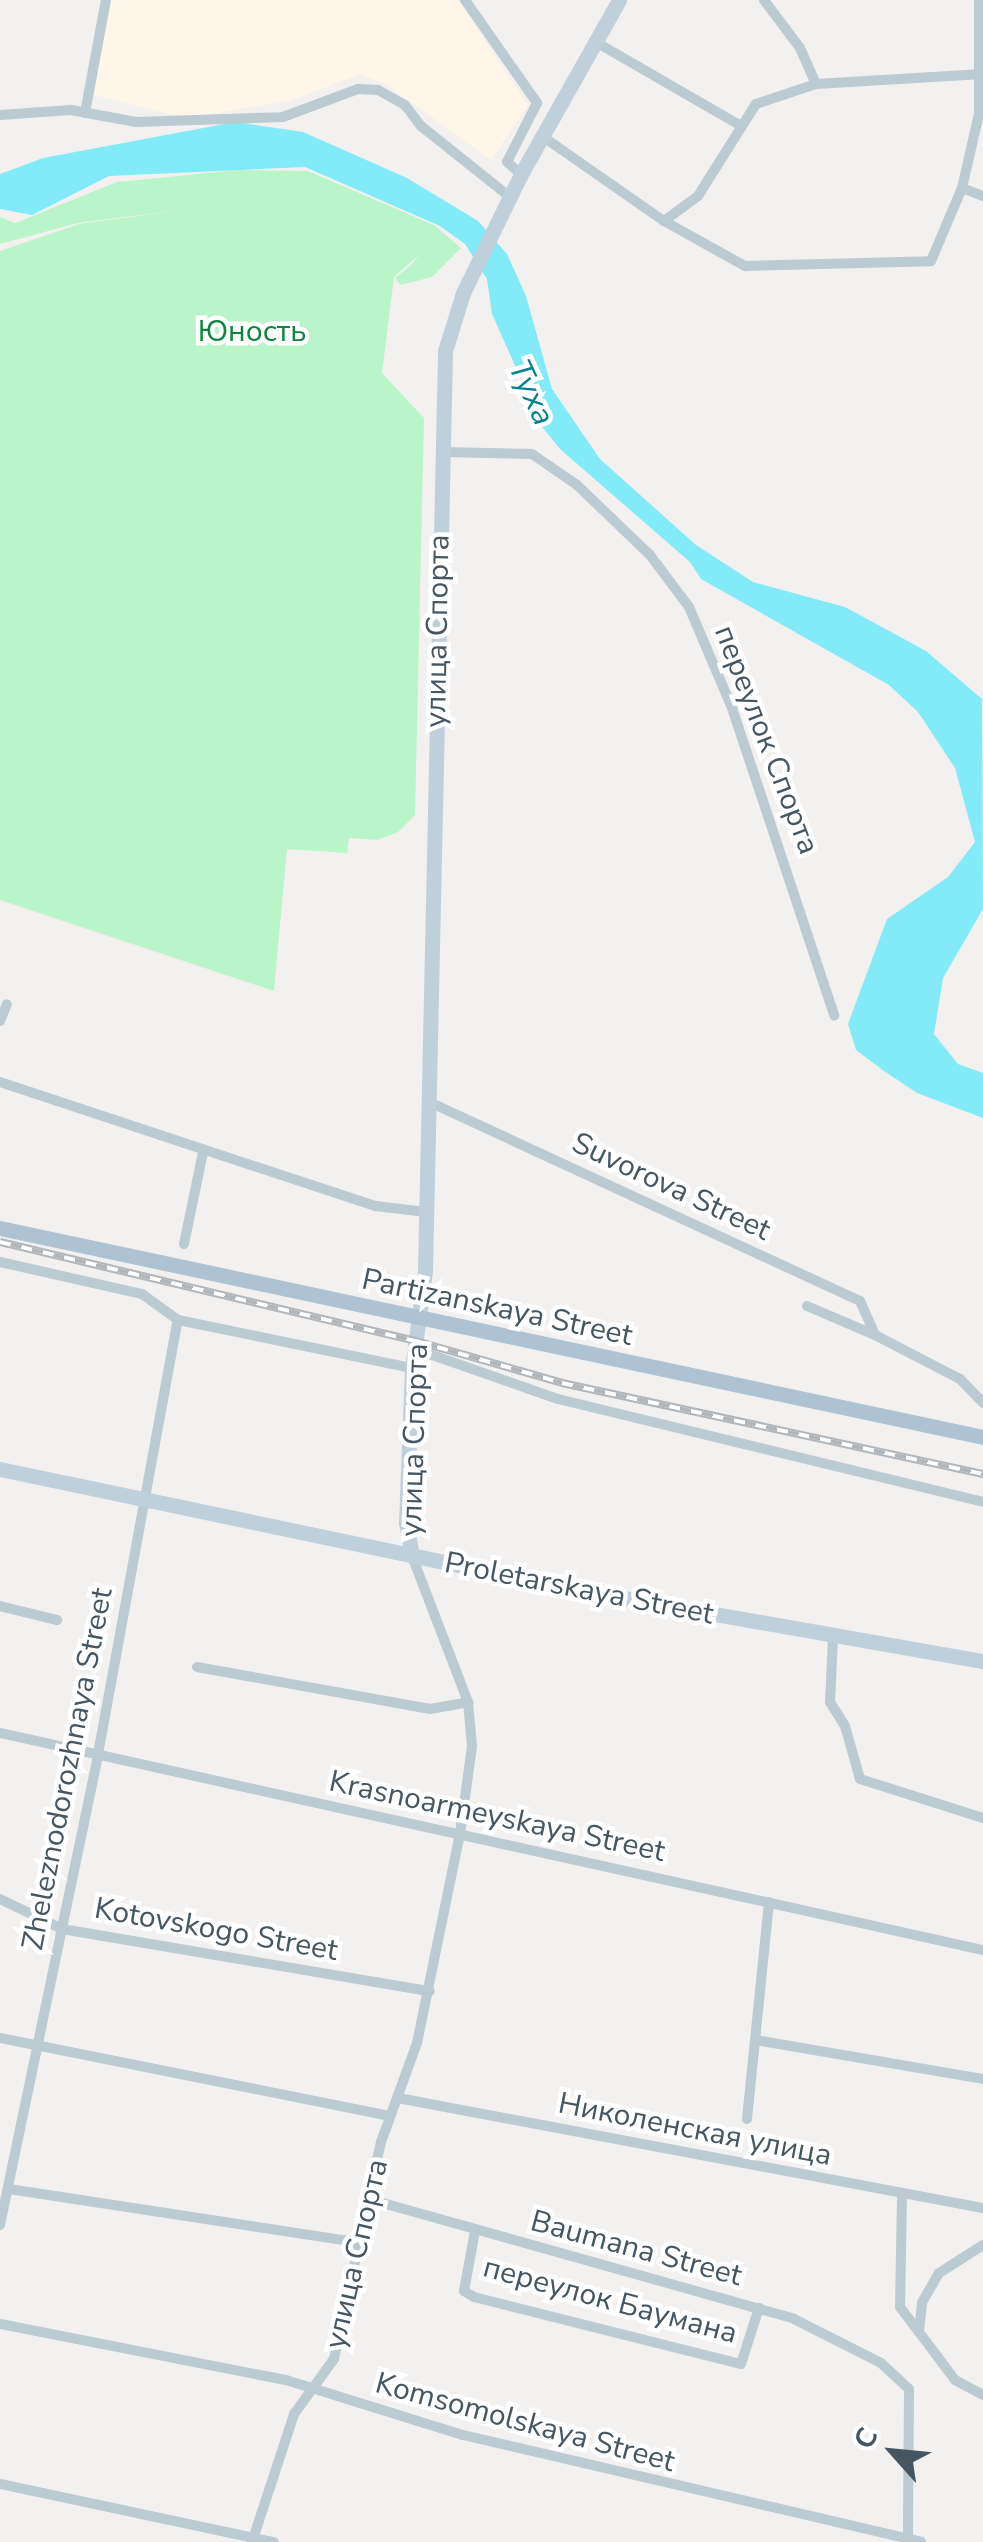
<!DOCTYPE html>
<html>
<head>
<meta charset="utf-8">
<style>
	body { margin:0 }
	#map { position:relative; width:983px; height:2542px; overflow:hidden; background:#f3f0f0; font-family:"Nunito Sans",sans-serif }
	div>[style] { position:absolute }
	.commercial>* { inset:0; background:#fef6e8 }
	.green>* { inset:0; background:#baf5ca }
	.water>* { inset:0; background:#82ebf7 }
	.street>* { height:10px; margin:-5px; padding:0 5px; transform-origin:5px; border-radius:5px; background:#bccad1 }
	.secondary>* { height:15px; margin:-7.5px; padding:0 7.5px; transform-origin:7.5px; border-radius:7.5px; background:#c0d0db }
	.primary>* { height:15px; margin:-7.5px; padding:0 7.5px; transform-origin:7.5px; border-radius:7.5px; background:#adc3d2 }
	.rail>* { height:8px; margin-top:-4px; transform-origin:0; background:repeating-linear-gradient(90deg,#fff 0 11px,#b1b6bb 0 22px); box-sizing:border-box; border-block:2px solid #b1b6bb }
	span { translate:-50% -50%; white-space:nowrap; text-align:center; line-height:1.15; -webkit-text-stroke:9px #fff; paint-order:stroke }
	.park-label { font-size:30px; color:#0c863c }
	.street-label { font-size:30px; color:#455660 }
	.water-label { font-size:32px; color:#04808e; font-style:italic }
	.north { position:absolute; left:843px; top:2402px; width:100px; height:100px; -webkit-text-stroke:8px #fff; paint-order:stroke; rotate:297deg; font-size:28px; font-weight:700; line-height:40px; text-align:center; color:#455660 }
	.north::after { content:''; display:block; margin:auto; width:35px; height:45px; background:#455660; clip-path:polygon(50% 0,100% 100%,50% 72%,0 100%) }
</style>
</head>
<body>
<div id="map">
	<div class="commercial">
		<div style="clip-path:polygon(111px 0,458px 0,528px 105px,491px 160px,386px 84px,360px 74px,290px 101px,185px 118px,93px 95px)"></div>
	</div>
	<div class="green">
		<div style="clip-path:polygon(239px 170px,308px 171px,434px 225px,461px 248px,432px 277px,401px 285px,395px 278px,411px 265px,419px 255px,394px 277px,382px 373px,424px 418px,415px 815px,398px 832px,377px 840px,349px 838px,347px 853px,287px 849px,274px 991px,0 900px,0 251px,79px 224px,196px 208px,78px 223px,0 244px,0 217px,15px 223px,117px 182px)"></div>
	</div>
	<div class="water">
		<div style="clip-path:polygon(235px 122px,303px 132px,407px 178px,478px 221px,507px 254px,526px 296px,552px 389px,600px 459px,696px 545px,753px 582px,845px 607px,926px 651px,982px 699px,983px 909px,943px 978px,934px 1034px,958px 1064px,983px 1073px,983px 1118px,917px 1093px,884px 1071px,856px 1050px,848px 1024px,887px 919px,948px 877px,975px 842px,955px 768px,918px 712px,889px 685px,701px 579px,690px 562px,560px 449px,543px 428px,492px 314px,487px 279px,465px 244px,440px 226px,305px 167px,109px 176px,32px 215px,0 209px,0 174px,43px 158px)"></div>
	</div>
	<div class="street">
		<div style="left:465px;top:0;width:126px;rotate:55deg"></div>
		<div style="left:537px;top:103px;width:66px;rotate:117deg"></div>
		<div style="left:507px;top:162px;width:18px;rotate:41deg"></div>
		<div style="left:764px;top:0;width:60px;rotate:53.1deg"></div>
		<div style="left:800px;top:48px;width:39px;rotate:66deg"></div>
		<div style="left:594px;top:41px;width:166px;rotate:30deg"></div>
		<div style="left:85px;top:113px;width:115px;rotate:-79.5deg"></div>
		<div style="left:0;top:115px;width:71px;rotate:-4deg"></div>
		<div style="left:71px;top:110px;width:66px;rotate:10.5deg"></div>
		<div style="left:136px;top:122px;width:147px;rotate:-1.9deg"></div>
		<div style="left:283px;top:117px;width:80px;rotate:-20.5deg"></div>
		<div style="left:358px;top:89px;width:20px;rotate:3deg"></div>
		<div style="left:378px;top:90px;width:31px;rotate:29deg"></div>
		<div style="left:405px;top:105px;width:26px;rotate:53deg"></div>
		<div style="left:421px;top:126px;width:114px;rotate:38.6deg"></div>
		<div style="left:542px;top:136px;width:149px;rotate:34.9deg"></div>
		<div style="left:664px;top:221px;width:93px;rotate:29.1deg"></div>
		<div style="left:745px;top:266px;width:186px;rotate:-1.5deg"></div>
		<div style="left:931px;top:261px;width:79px;rotate:-67deg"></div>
		<div style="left:962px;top:188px;width:76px;rotate:-77.1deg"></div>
		<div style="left:979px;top:114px;width:114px;rotate:-90deg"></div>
		<div style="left:962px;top:188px;width:22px;rotate:21deg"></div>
		<div style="left:664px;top:221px;width:42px;rotate:-36.3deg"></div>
		<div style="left:698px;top:196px;width:109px;rotate:-57.8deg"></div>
		<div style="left:756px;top:104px;width:63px;rotate:-18.4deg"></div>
		<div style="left:816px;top:84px;width:167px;rotate:-3.4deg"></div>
		<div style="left:443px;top:452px;width:89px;rotate:1.3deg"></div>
		<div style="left:532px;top:454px;width:55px;rotate:34.6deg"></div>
		<div style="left:577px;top:485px;width:101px;rotate:43.8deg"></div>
		<div style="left:650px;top:555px;width:65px;rotate:53.1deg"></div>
		<div style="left:689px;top:607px;width:110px;rotate:66.9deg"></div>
		<div style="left:732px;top:708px;width:324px;rotate:71.6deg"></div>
		<div style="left:0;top:1021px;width:18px;rotate:-68deg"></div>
		<div style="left:0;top:1082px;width:396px;rotate:18.3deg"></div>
		<div style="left:376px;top:1206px;width:50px;rotate:6.8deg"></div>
		<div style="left:427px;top:1101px;width:477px;rotate:24.8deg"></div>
		<div style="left:860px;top:1301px;width:37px;rotate:66deg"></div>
		<div style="left:875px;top:1335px;width:96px;rotate:27.4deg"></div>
		<div style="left:960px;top:1379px;width:33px;rotate:46deg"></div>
		<div style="left:184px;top:1244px;width:94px;rotate:-78.3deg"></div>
		<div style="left:0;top:1262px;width:146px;rotate:12.7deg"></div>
		<div style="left:142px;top:1294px;width:44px;rotate:35.8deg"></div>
		<div style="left:178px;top:1320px;width:239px;rotate:11.6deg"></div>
		<div style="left:807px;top:1306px;width:74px;rotate:23.1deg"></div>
		<div style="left:415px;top:1349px;width:151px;rotate:19.3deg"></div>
		<div style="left:558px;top:1399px;width:437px;rotate:13.6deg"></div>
		<div style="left:0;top:1606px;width:59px;rotate:13.8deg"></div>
		<div style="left:833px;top:1637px;width:65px;rotate:92.6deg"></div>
		<div style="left:830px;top:1702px;width:28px;rotate:58deg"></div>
		<div style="left:845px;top:1726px;width:55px;rotate:74.2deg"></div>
		<div style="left:860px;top:1779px;width:129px;rotate:17.6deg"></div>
		<div style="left:197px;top:1667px;width:237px;rotate:10.2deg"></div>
		<div style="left:430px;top:1709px;width:39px;rotate:-10deg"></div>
		<div style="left:0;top:1733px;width:1007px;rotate:12.45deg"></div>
		<div style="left:0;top:1899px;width:69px;rotate:25.8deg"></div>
		<div style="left:62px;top:1929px;width:373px;rotate:9.6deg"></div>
		<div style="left:0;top:2038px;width:397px;rotate:11.3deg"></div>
		<div style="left:755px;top:2040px;width:231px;rotate:9.7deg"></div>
		<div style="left:398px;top:2098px;width:595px;rotate:10.65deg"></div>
		<div style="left:747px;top:2119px;width:218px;rotate:-84.2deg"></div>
		<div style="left:9px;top:2189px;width:358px;rotate:8.7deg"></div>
		<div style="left:902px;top:2196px;width:111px;rotate:91deg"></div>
		<div style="left:900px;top:2307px;width:31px;rotate:53deg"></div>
		<div style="left:372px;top:2200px;width:438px;rotate:15.7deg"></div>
		<div style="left:794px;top:2319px;width:97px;rotate:26.8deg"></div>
		<div style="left:881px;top:2363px;width:38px;rotate:43deg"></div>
		<div style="left:909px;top:2389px;width:150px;rotate:90.4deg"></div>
		<div style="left:0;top:2225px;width:481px;rotate:-78.2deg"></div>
		<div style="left:98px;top:1754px;width:441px;rotate:-79.6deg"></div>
		<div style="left:475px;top:2231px;width:61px;rotate:100.4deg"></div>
		<div style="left:464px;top:2291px;width:12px;rotate:31deg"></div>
		<div style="left:474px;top:2297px;width:275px;rotate:14.1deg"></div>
		<div style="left:741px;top:2364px;width:59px;rotate:-72.2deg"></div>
		<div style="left:983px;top:2245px;width:52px;rotate:147.5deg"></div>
		<div style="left:939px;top:2273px;width:34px;rotate:120deg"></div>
		<div style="left:922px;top:2303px;width:29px;rotate:96deg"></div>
		<div style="left:919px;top:2332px;width:60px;rotate:53.1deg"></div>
		<div style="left:955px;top:2380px;width:32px;rotate:28deg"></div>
		<div style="left:0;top:2324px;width:291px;rotate:11.1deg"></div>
		<div style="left:286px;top:2380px;width:185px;rotate:17.3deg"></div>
		<div style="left:463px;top:2435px;width:470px;rotate:13.1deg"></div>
		<div style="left:0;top:2484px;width:280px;rotate:12deg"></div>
		<div style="left:252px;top:2542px;width:135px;rotate:-71.8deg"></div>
		<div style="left:294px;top:2414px;width:68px;rotate:-54deg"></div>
		<div style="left:334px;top:2359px;width:222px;rotate:-77.8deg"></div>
		<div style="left:381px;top:2142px;width:105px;rotate:-70deg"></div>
		<div style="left:417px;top:2043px;width:213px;rotate:-78.4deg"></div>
		<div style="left:460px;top:1834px;width:89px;rotate:-82.2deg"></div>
		<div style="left:472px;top:1746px;width:44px;rotate:-95.2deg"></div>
		<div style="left:468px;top:1702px;width:156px;rotate:-111deg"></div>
	</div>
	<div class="secondary">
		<div style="left:0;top:1469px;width:585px;rotate:11.83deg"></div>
		<div style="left:573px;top:1589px;width:416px;rotate:10deg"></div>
		<div style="left:412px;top:1556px;width:34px;rotate:-100deg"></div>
		<div style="left:406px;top:1523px;width:155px;rotate:-87.8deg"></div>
		<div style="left:412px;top:1368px;width:99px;rotate:-82.4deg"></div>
		<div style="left:425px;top:1270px;width:919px;rotate:-88.75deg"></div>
		<div style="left:445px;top:351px;width:61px;rotate:-72.8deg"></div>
		<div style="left:463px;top:293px;width:132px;rotate:-64deg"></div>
		<div style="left:521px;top:174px;width:200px;rotate:-60.6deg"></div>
	</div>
	<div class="primary">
		<div style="left:0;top:1228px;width:1005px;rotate:12deg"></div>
	</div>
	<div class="rail">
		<div style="left:0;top:1242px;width:428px;rotate:13.4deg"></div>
		<div style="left:416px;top:1341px;width:152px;rotate:16deg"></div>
		<div style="left:562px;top:1383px;width:431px;rotate:12.2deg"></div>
	</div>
	<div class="park-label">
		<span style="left:252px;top:332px">Юность</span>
	</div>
	<div class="street-label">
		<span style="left:438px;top:631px;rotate:-89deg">улица Спорта</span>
		<span style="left:766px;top:740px;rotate:69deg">переулок Спорта</span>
		<span style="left:671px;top:1187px;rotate:25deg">Suvorova Street</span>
		<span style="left:497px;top:1308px;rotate:12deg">Partizanskaya Street</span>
		<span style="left:415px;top:1440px;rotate:-88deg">улица Спорта</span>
		<span style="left:579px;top:1589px;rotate:11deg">Proletarskaya Street</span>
		<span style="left:68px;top:1769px;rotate:-79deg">Zheleznodorozhnaya Street</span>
		<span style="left:497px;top:1817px;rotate:12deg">Krasnoarmeyskaya Street</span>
		<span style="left:216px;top:1930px;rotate:10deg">Kotovskogo Street</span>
		<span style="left:695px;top:2130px;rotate:11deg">Николенская улица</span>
		<span style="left:636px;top:2249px;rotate:15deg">Baumana Street</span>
		<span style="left:357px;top:2254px;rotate:-77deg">улица Спорта</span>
		<span style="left:610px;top:2301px;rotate:15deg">переулок Баумана</span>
		<span style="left:525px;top:2423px;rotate:15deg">Komsomolskaya Street</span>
	</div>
	<div class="water-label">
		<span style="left:531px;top:393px;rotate:65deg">Туха</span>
	</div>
	<div class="north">С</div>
</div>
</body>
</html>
